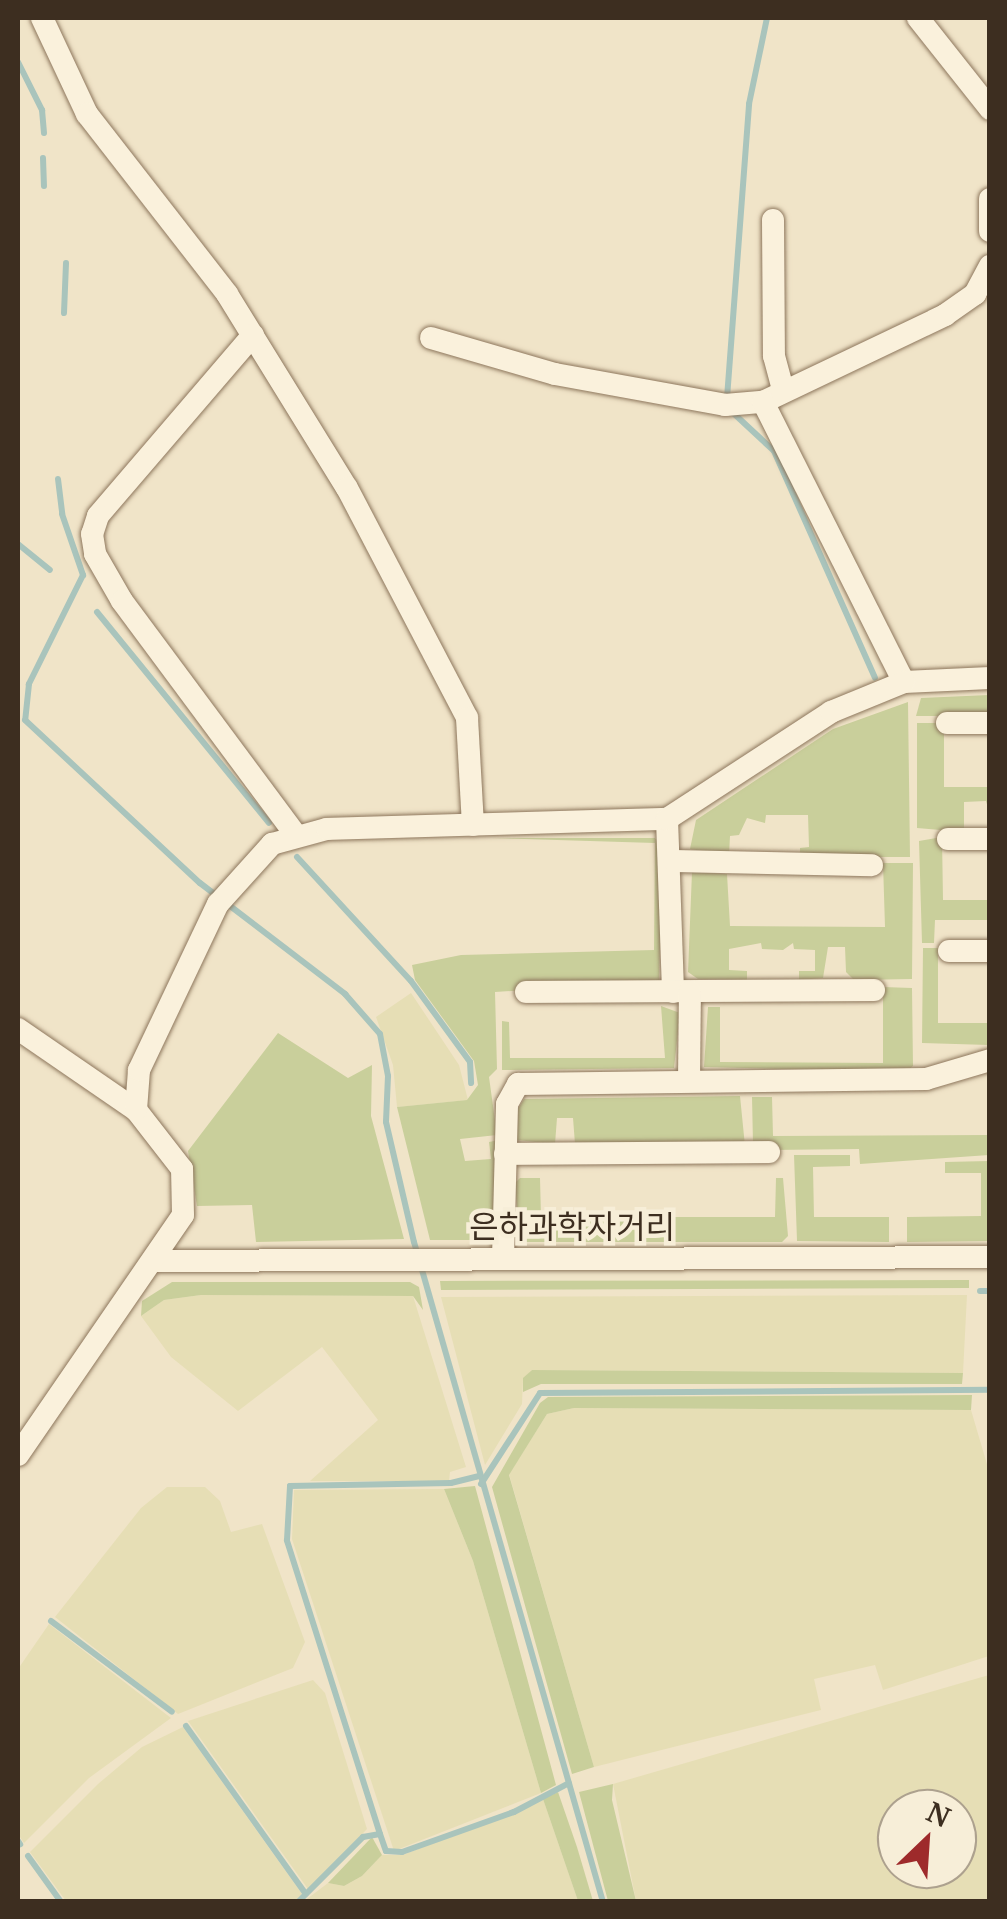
<!DOCTYPE html>
<html>
<head>
<meta charset="utf-8">
<style>
	body { margin:0 }
	#map { position:relative; width:1007px; height:1919px; overflow:hidden; background:#f0e4c8; font-family:"Noto Serif","Noto Sans KR",serif }
	div>[style] { position:absolute }
	.farmland>* { inset:0; background:#e6deb5 }
	.green>* { inset:0; background:#c9cf9b }
	.stream>* { height:6px; margin:-3px; padding:0 3px; transform-origin:3px; border-radius:3px; background:#a9c4bc }
	.roads { filter:drop-shadow(0 0 2px #8d765c) drop-shadow(0 0 2px #8d765c) }
	.minor>* { height:22px; margin:-11px; padding:0 11px; transform-origin:11px; border-radius:11px; background:#faf1dc }
	span { translate:-50% -50%; white-space:nowrap; text-align:center; line-height:1.15; -webkit-text-stroke:9px #f7eed8; paint-order:stroke }
	.street-label { font-size:32px; color:#3d2e20 }
	.frame { position:absolute; inset:0; border:20px solid #3d2e20; pointer-events:none }
	.north { position:absolute; left:877px; top:1789px; width:100px; height:100px; box-sizing:border-box; background:#f7eed8; border:2px solid #ada18e; border-radius:50%; rotate:25deg; font-size:28px; font-weight:700; line-height:40px; text-align:center; color:#3d2e20 }
	.north::after { content:''; display:block; margin:auto; width:35px; height:45px; background:#9e2a2b; clip-path:polygon(50% 0,100% 100%,50% 72%,0 100%) }
</style>
</head>
<body>
<div id="map">
	<div class="farmland">
		<div style="clip-path:polygon(411px 993px,459px 1065px,468px 1100px,397px 1107px,393px 1065px,376px 1017px)"></div>
		<div style="clip-path:polygon(201px 1295px,413px 1296px,466px 1467px,450px 1472px,449px 1481px,310px 1481px,378px 1420px,322px 1347px,238px 1411px,171px 1357px,141px 1316px,164px 1300px)"></div>
		<div style="clip-path:polygon(967px 1295px,963px 1373px,532px 1370px,523px 1379px,522px 1404px,485px 1465px,441px 1297px)"></div>
		<div style="clip-path:polygon(574px 1408px,971px 1410px,989px 1471px,989px 1656px,883px 1690px,875px 1665px,814px 1679px,821px 1710px,594px 1767px,509px 1474px,547px 1414px)"></div>
		<div style="clip-path:polygon(167px 1487px,205px 1487px,220px 1501px,231px 1532px,262px 1524px,305px 1642px,293px 1668px,178px 1714px,55px 1617px,141px 1508px)"></div>
		<div style="clip-path:polygon(444px 1489px,473px 1561px,541px 1793px,394px 1851px,292px 1539px,294px 1490px)"></div>
		<div style="clip-path:polygon(49px 1624px,171px 1718px,89px 1778px,24px 1843px,18px 1834px,18px 1669px)"></div>
		<div style="clip-path:polygon(evenodd,989px 1675px,989px 1901px,636px 1901px,613px 1784px,989px 1675px,897px 1809px,957px 1809px,957px 1869px,897px 1869px,897px 1809px)"></div>
		<div style="clip-path:polygon(313px 1680px,325px 1693px,367px 1829px,308px 1889px,188px 1721px)"></div>
		<div style="clip-path:polygon(183px 1727px,302px 1894px,294px 1902px,66px 1901px,30px 1852px,98px 1784px,142px 1747px)"></div>
		<div style="clip-path:polygon(543px 1799px,578px 1901px,303px 1902px,328px 1883px,344px 1886px,362px 1876px,382px 1855px,403px 1855px)"></div>
	</div>
	<div class="green">
		<div style="clip-path:polygon(989px 695px,989px 716px,916px 716px,921px 698px)"></div>
		<div style="clip-path:polygon(908px 702px,910px 857px,800px 857px,800px 848px,809px 847px,808px 815px,766px 815px,765px 823px,747px 818px,739px 835px,730px 836px,729px 855px,690px 849px,696px 820px,833px 729px)"></div>
		<div style="clip-path:polygon(917px 723px,944px 723px,944px 787px,989px 787px,989px 811px,986px 801px,964px 802px,964px 832px,917px 828px)"></div>
		<div style="clip-path:polygon(942px 837px,943px 900px,989px 900px,989px 920px,935px 920px,934px 943px,922px 943px,919px 841px)"></div>
		<div style="clip-path:polygon(492px 838px,655px 838px,663px 850px,659px 981px,495px 992px,497px 1069px,489px 1077px,497px 1135px,460px 1139px,465px 1161px,491px 1159px,489px 1142px,499px 1140px,493px 1240px,430px 1240px,397px 1107px,467px 1100px,478px 1085px,474px 1061px,415px 980px,412px 965px,461px 955px,654px 950px,655px 843px)"></div>
		<div style="clip-path:polygon(883px 863px,913px 863px,912px 979px,854px 980px,846px 972px,845px 947px,828px 947px,823px 978px,799px 980px,799px 971px,815px 971px,815px 950px,794px 949px,793px 943px,783px 950px,762px 949px,761px 943px,729px 949px,729px 970px,747px 971px,747px 980px,698px 979px,688px 972px,692px 872px,727px 874px,730px 926px,885px 927px)"></div>
		<div style="clip-path:polygon(923px 948px,938px 948px,938px 1023px,989px 1023px,989px 1045px,922px 1043px)"></div>
		<div style="clip-path:polygon(883px 987px,912px 988px,913px 1066px,905px 1072px,704px 1067px,708px 1007px,720px 1007px,720px 1062px,883px 1063px)"></div>
		<div style="clip-path:polygon(661px 1006px,680px 1013px,674px 1068px,502px 1070px,502px 1021px,509px 1022px,510px 1058px,665px 1058px)"></div>
		<div style="clip-path:polygon(278px 1033px,348px 1078px,372px 1065px,371px 1116px,404px 1239px,256px 1242px,252px 1205px,197px 1206px,188px 1151px)"></div>
		<div style="clip-path:polygon(740px 1096px,745px 1146px,575px 1144px,573px 1118px,557px 1118px,555px 1144px,517px 1140px,516px 1112px,524px 1099px)"></div>
		<div style="clip-path:polygon(752px 1097px,772px 1097px,773px 1136px,989px 1135px,989px 1155px,860px 1164px,859px 1149px,771px 1150px,753px 1144px)"></div>
		<div style="clip-path:polygon(794px 1155px,850px 1155px,850px 1166px,813px 1167px,814px 1217px,889px 1217px,889px 1242px,797px 1241px)"></div>
		<div style="clip-path:polygon(989px 1161px,989px 1241px,907px 1242px,907px 1217px,981px 1216px,981px 1173px,945px 1173px,945px 1162px)"></div>
		<div style="clip-path:polygon(520px 1178px,540px 1178px,541px 1217px,775px 1217px,776px 1178px,783px 1178px,788px 1236px,782px 1242px,520px 1242px,515px 1183px)"></div>
		<div style="clip-path:polygon(969px 1280px,969px 1288px,441px 1290px,440px 1281px)"></div>
		<div style="clip-path:polygon(172px 1282px,410px 1282px,419px 1287px,423px 1310px,413px 1296px,201px 1295px,164px 1300px,141px 1316px,142px 1301px)"></div>
		<div style="clip-path:polygon(532px 1370px,963px 1373px,962px 1384px,541px 1384px,523px 1392px,523px 1378px)"></div>
		<div style="clip-path:polygon(972px 1395px,971px 1410px,574px 1408px,547px 1414px,509px 1475px,594px 1767px,572px 1774px,492px 1487px,540px 1403px,548px 1397px)"></div>
		<div style="clip-path:polygon(475px 1486px,556px 1785px,541px 1793px,473px 1561px,444px 1489px)"></div>
		<div style="clip-path:polygon(613px 1784px,612px 1800px,636px 1901px,608px 1901px,579px 1792px)"></div>
		<div style="clip-path:polygon(558px 1792px,577px 1847px,593px 1901px,578px 1901px,543px 1799px)"></div>
		<div style="clip-path:polygon(372px 1837px,382px 1855px,362px 1876px,344px 1886px,328px 1883px)"></div>
	</div>
	<div class="stream">
		<div style="left:18px;top:62px;width:54px;rotate:63.4deg"></div>
		<div style="left:42px;top:110px;width:23px;rotate:85deg"></div>
		<div style="left:43px;top:158px;width:28px;rotate:88deg"></div>
		<div style="left:64px;top:313px;width:50px;rotate:-87.7deg"></div>
		<div style="left:727px;top:398px;width:295px;rotate:-85.7deg"></div>
		<div style="left:749px;top:104px;width:88px;rotate:-78.2deg"></div>
		<div style="left:730px;top:410px;width:60px;rotate:43deg"></div>
		<div style="left:774px;top:451px;width:248px;rotate:66deg"></div>
		<div style="left:58px;top:479px;width:35px;rotate:83deg"></div>
		<div style="left:62px;top:514px;width:65px;rotate:71deg"></div>
		<div style="left:83px;top:575px;width:122px;rotate:116.4deg"></div>
		<div style="left:29px;top:684px;width:36px;rotate:96deg"></div>
		<div style="left:25px;top:720px;width:239px;rotate:43deg"></div>
		<div style="left:200px;top:883px;width:183px;rotate:37.4deg"></div>
		<div style="left:345px;top:994px;width:53px;rotate:48.8deg"></div>
		<div style="left:380px;top:1034px;width:43px;rotate:79.2deg"></div>
		<div style="left:388px;top:1076px;width:46px;rotate:92.5deg"></div>
		<div style="left:386px;top:1122px;width:123px;rotate:76.9deg"></div>
		<div style="left:414px;top:1242px;width:687px;rotate:74.02deg"></div>
		<div style="left:18px;top:544px;width:41px;rotate:39.1deg"></div>
		<div style="left:97px;top:612px;width:272px;rotate:50.8deg"></div>
		<div style="left:297px;top:857px;width:168px;rotate:47.4deg"></div>
		<div style="left:411px;top:981px;width:100px;rotate:53.9deg"></div>
		<div style="left:470px;top:1062px;width:21px;rotate:87deg"></div>
		<div style="left:980px;top:1291px;width:10px"></div>
		<div style="left:481px;top:1484px;width:108px;rotate:-57deg"></div>
		<div style="left:540px;top:1393px;width:450px;rotate:-0.4deg"></div>
		<div style="left:51px;top:1621px;width:151px;rotate:36.9deg"></div>
		<div style="left:186px;top:1726px;width:206px;rotate:54.5deg"></div>
		<div style="left:380px;top:1834px;width:18px;rotate:71deg"></div>
		<div style="left:386px;top:1851px;width:16px;rotate:4deg"></div>
		<div style="left:402px;top:1852px;width:119px;rotate:-19.7deg"></div>
		<div style="left:514px;top:1812px;width:62px;rotate:-27.8deg"></div>
		<div style="left:18px;top:1841px;width:4px;rotate:56deg"></div>
		<div style="left:28px;top:1856px;width:57px;rotate:54.3deg"></div>
		<div style="left:298px;top:1902px;width:92px;rotate:-45deg"></div>
		<div style="left:363px;top:1837px;width:17px;rotate:-10deg"></div>
		<div style="left:380px;top:1834px;width:308px;rotate:-107.6deg"></div>
		<div style="left:287px;top:1540px;width:54px;rotate:-86.8deg"></div>
		<div style="left:290px;top:1486px;width:161px;rotate:-1.1deg"></div>
		<div style="left:451px;top:1483px;width:29px;rotate:-14deg"></div>
	</div>
	<div class="roads">
		<div class="minor">
			<div style="left:42px;top:18px;width:106px;rotate:64.9deg"></div>
			<div style="left:87px;top:114px;width:228px;rotate:52.1deg"></div>
			<div style="left:227px;top:294px;width:228px;rotate:58.3deg"></div>
			<div style="left:347px;top:488px;width:259px;rotate:62.4deg"></div>
			<div style="left:467px;top:718px;width:107px;rotate:86.8deg"></div>
			<div style="left:918px;top:18px;width:116px;rotate:51.6deg"></div>
			<div style="left:990px;top:199px;width:32px;rotate:90deg"></div>
			<div style="left:773px;top:220px;width:136px;rotate:89.6deg"></div>
			<div style="left:774px;top:356px;width:34px;rotate:75deg"></div>
			<div style="left:253px;top:335px;width:238px;rotate:130.6deg"></div>
			<div style="left:98px;top:516px;width:19px;rotate:108deg"></div>
			<div style="left:92px;top:534px;width:20px;rotate:81deg"></div>
			<div style="left:95px;top:554px;width:54px;rotate:60.1deg"></div>
			<div style="left:122px;top:601px;width:290px;rotate:53.4deg"></div>
			<div style="left:431px;top:338px;width:129px;rotate:16.2deg"></div>
			<div style="left:555px;top:374px;width:173px;rotate:10.3deg"></div>
			<div style="left:725px;top:405px;width:38px;rotate:-5deg"></div>
			<div style="left:763px;top:402px;width:202px;rotate:-25.5deg"></div>
			<div style="left:945px;top:315px;width:37px;rotate:-35deg"></div>
			<div style="left:975px;top:294px;width:32px;rotate:-62deg"></div>
			<div style="left:763px;top:402px;width:313px;rotate:63.3deg"></div>
			<div style="left:904px;top:682px;width:86px;rotate:-2.7deg"></div>
			<div style="left:947px;top:723px;width:43px"></div>
			<div style="left:667px;top:819px;width:173px;rotate:88deg"></div>
			<div style="left:948px;top:839px;width:42px"></div>
			<div style="left:674px;top:861px;width:198px;rotate:1.2deg"></div>
			<div style="left:949px;top:951px;width:41px"></div>
			<div style="left:526px;top:992px;width:348px;rotate:-0.3deg"></div>
			<div style="left:18px;top:1029px;width:143px;rotate:34.5deg"></div>
			<div style="left:689px;top:1081px;width:89px;rotate:-89.4deg"></div>
			<div style="left:505px;top:1154px;width:264px;rotate:-0.4deg"></div>
			<div style="left:503px;top:1258px;width:154px;rotate:-88.5deg"></div>
			<div style="left:507px;top:1104px;width:23px;rotate:-61deg"></div>
			<div style="left:518px;top:1084px;width:408px;rotate:-0.7deg"></div>
			<div style="left:926px;top:1079px;width:67px;rotate:-16.5deg"></div>
			<div style="left:154px;top:1261px;width:836px;rotate:-0.27deg"></div>
			<div style="left:18px;top:1455px;width:291px;rotate:-55.5deg"></div>
			<div style="left:183px;top:1215px;width:46px;rotate:-91.2deg"></div>
			<div style="left:182px;top:1169px;width:75px;rotate:-127.9deg"></div>
			<div style="left:136px;top:1110px;width:40px;rotate:-85.7deg"></div>
			<div style="left:139px;top:1070px;width:184px;rotate:-64.6deg"></div>
			<div style="left:218px;top:904px;width:81px;rotate:-48deg"></div>
			<div style="left:272px;top:844px;width:57px;rotate:-15.3deg"></div>
			<div style="left:327px;top:829px;width:340px;rotate:-1.7deg"></div>
			<div style="left:667px;top:819px;width:196px;rotate:-33.1deg"></div>
			<div style="left:831px;top:712px;width:79px;rotate:-22.3deg"></div>
		</div>
	</div>
	<div class="street-label">
		<span style="left:572px;top:1226px">은하과학자거리</span>
	</div>
	<div class="frame"></div>
	<div class="north">N</div>
</div>
</body>
</html>
